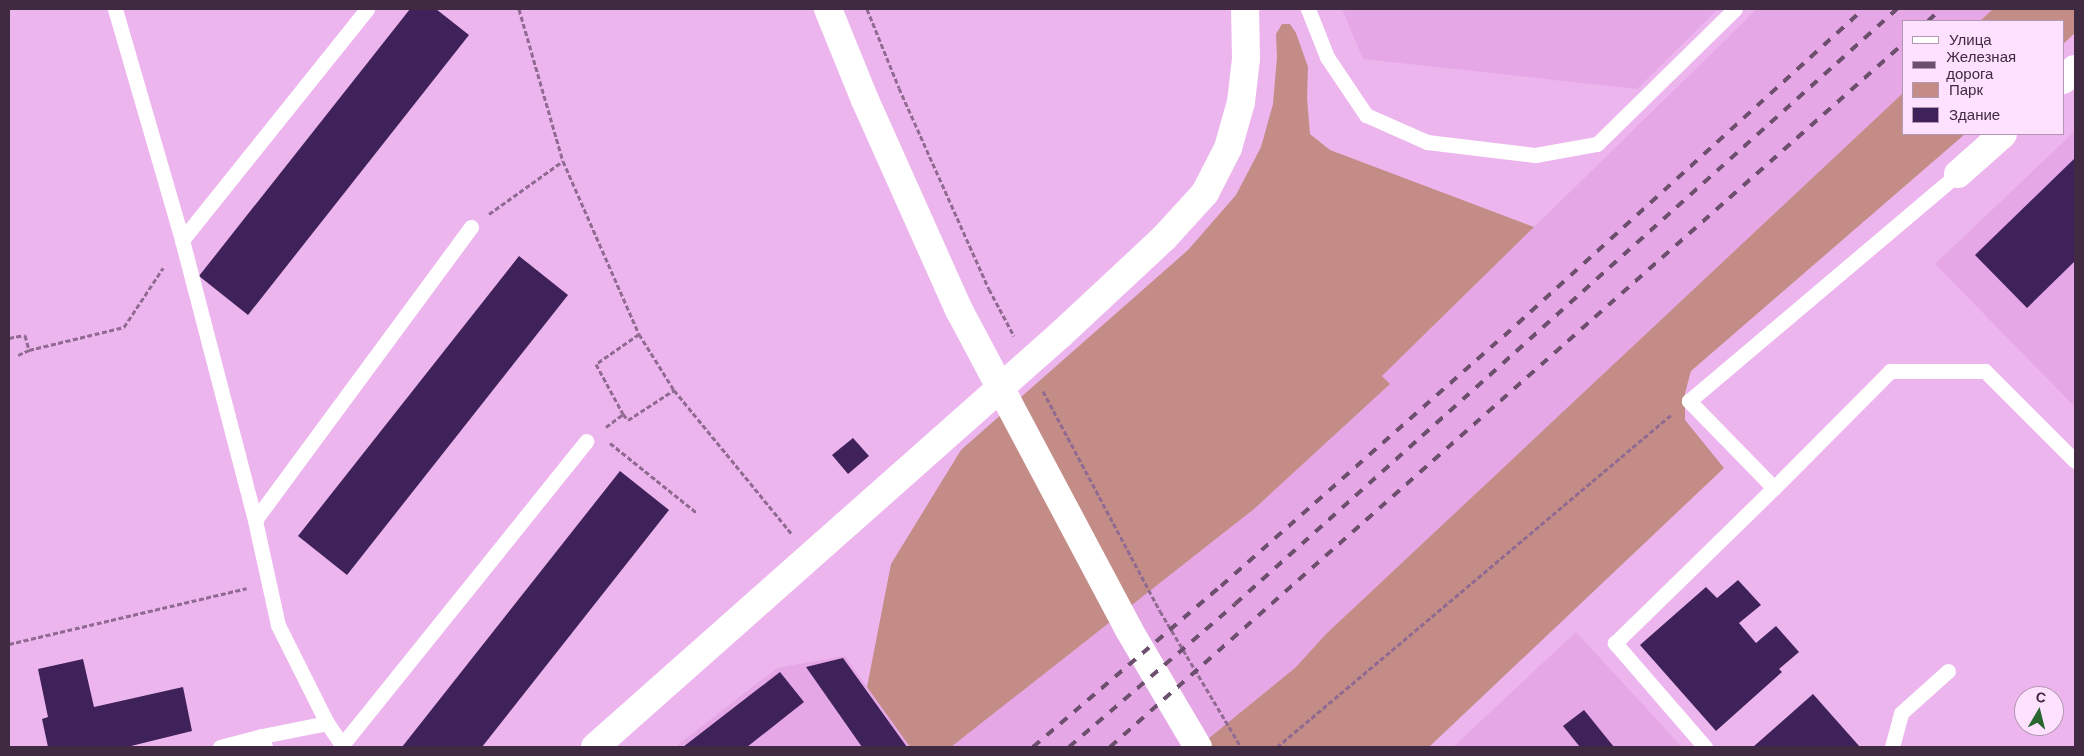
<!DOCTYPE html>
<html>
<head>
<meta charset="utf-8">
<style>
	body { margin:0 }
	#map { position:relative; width:2084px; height:756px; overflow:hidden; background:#edb5ee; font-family:Arial,sans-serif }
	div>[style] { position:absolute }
	.built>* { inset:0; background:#e5a7e6 }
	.green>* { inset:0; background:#c48c86 }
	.building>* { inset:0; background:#3f2259 }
	.path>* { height:3px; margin-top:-1.5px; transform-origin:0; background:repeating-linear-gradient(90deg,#906a91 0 5px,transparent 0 7.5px) }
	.service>* { height:15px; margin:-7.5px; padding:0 7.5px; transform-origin:7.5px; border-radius:7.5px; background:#fff }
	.minor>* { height:28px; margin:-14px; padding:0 14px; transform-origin:14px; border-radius:14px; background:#fff }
	.tertiary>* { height:28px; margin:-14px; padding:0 14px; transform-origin:14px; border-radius:14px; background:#fff }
	.rail>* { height:4px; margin-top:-2px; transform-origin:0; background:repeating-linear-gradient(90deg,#6c4e6d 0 9px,transparent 0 18px) }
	span { translate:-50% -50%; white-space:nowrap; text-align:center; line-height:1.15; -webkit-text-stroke:5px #fee1fe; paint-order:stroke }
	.frame { position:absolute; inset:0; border:10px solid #402a41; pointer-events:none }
	.legend { position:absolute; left:1902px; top:20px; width:162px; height:115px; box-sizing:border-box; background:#fee1fe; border:1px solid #b298b2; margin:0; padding:6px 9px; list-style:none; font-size:15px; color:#402a41 }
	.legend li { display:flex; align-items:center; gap:10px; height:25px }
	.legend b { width:25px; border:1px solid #b298b2 }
	.north { position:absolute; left:2014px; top:686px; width:50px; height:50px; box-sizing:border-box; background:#fee1fe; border:1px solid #b298b2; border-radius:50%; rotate:8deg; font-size:14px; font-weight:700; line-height:20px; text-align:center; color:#402a41 }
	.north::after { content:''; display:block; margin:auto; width:18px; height:22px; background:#286730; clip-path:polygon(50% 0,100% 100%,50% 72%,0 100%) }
</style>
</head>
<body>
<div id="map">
	<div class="built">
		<div style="clip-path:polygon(1342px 9px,1718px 9px,1637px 89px,1363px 59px)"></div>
		<div style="clip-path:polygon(1757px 9px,1993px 9px,1980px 21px,1903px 21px,1903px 93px,1326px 634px,1295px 668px,1198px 747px,951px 747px,1254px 509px,1389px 385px,1382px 376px)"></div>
		<div style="clip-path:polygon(2075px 131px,2075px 407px,1935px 264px)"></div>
		<div style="clip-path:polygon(1576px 632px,1682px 747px,1453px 747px)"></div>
		<div style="clip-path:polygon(845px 656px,910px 747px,675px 747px,777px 668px)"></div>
	</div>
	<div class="green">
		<div style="clip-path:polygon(1993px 9px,2075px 9px,2075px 33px,2063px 44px,2063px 21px,1980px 21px)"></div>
		<div style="clip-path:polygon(1282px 24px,1290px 24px,1296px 33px,1308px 67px,1307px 98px,1310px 134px,1330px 150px,1534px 227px,1382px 376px,1390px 384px,1254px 509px,951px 747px,910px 747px,867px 687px,891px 564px,961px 450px,1188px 250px,1236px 195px,1261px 147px,1273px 104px,1277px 57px,1276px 34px)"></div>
		<div style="clip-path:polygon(1903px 93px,1903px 134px,1965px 134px,1691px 371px,1685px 393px,1685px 420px,1724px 468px,1429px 747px,1198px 747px,1295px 668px,1326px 634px)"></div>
	</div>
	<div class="building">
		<div style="clip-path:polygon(410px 9px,436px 9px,469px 35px,248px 315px,199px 276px)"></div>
		<div style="clip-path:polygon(2075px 158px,2075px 261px,2027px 308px,1975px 255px)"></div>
		<div style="clip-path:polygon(519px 256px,568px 295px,347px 575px,298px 536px)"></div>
		<div style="clip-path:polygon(853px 438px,869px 456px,848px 474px,832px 455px)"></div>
		<div style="clip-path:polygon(620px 471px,669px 510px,482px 747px,402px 747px)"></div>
		<div style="clip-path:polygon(1738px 580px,1761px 605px,1739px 623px,1756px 643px,1776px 626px,1799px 652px,1779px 669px,1782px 672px,1716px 731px,1640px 645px,1706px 587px,1717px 598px)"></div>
		<div style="clip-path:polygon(843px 658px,907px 747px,862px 747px,806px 667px)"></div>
		<div style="clip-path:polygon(83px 659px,94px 707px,183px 687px,192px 731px,127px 747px,48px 747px,42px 719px,48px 717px,38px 669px)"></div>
		<div style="clip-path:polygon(780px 672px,804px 702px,747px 747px,683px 747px)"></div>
		<div style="clip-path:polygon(1813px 694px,1860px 747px,1753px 747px)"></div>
		<div style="clip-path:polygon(1584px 710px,1614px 747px,1580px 747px,1563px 726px)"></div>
	</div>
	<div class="path">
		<div style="left:519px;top:9px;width:158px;rotate:73.9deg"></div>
		<div style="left:563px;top:161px;width:189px;rotate:66.3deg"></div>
		<div style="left:639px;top:334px;width:66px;rotate:58deg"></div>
		<div style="left:674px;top:390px;width:186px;rotate:50.7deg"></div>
		<div style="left:867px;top:9px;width:85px;rotate:67.9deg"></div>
		<div style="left:899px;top:88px;width:220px;rotate:65.9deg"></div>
		<div style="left:989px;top:289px;width:53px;rotate:62deg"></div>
		<div style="left:489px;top:214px;width:91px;rotate:-35.6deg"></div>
		<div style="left:639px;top:334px;width:52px;rotate:145.1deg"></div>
		<div style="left:596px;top:364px;width:57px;rotate:61.6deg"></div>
		<div style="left:623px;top:414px;width:8px;rotate:50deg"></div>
		<div style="left:628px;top:420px;width:55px;rotate:-33.1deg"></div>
		<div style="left:9px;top:338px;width:16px;rotate:-11deg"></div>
		<div style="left:25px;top:335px;width:16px;rotate:75deg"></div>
		<div style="left:18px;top:355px;width:12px;rotate:-24deg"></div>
		<div style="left:29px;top:350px;width:98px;rotate:-13.6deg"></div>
		<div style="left:124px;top:327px;width:71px;rotate:-56.5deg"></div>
		<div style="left:1043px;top:391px;width:249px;rotate:62deg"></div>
		<div style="left:1160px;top:611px;width:158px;rotate:59.2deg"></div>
		<div style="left:606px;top:427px;width:21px;rotate:-37deg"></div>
		<div style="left:610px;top:443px;width:112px;rotate:38.8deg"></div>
		<div style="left:9px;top:644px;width:244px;rotate:-13.2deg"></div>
		<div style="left:1277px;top:747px;width:515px;rotate:-40.12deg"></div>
	</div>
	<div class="service">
		<div style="left:115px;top:9px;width:241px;rotate:73.8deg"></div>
		<div style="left:182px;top:240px;width:296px;rotate:-51.3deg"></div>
		<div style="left:1308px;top:9px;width:52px;rotate:68.4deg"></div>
		<div style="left:1327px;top:57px;width:70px;rotate:56.1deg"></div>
		<div style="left:1366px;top:115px;width:67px;rotate:23.9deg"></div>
		<div style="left:1427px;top:142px;width:109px;rotate:6.9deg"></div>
		<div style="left:1535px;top:155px;width:63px;rotate:-10.1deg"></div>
		<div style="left:1597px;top:144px;width:193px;rotate:-44.4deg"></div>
		<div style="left:182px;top:240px;width:289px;rotate:75.4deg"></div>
		<div style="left:1774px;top:488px;width:165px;rotate:-45.2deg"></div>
		<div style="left:1890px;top:371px;width:95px"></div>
		<div style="left:1985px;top:371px;width:127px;rotate:45deg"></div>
		<div style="left:342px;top:745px;width:27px;rotate:-124deg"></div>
		<div style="left:327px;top:723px;width:110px;rotate:-116.6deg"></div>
		<div style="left:278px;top:625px;width:107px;rotate:-102.4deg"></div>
		<div style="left:255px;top:520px;width:364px;rotate:-53.6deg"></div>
		<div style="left:220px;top:747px;width:43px;rotate:-14.7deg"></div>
		<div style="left:265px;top:747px;width:11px;rotate:-105deg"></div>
		<div style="left:262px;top:736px;width:66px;rotate:-11.3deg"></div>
		<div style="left:344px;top:747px;width:3px;rotate:-135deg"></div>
		<div style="left:342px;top:745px;width:390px;rotate:-51.2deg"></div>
		<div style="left:1705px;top:747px;width:138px;rotate:-130.9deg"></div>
		<div style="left:1615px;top:643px;width:222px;rotate:-44.3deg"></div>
		<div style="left:1774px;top:488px;width:122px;rotate:-134.3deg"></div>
		<div style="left:1689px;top:401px;width:352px;rotate:-40.2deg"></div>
		<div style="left:1892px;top:747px;width:35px;rotate:-75deg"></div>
		<div style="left:1901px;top:713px;width:63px;rotate:-41.8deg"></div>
	</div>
	<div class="minor">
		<div style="left:2063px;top:80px;width:16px;rotate:-43deg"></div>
		<div style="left:1958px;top:174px;width:60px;rotate:-41.6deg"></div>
		<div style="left:595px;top:747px;width:623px;rotate:-41.55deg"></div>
		<div style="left:1061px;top:334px;width:141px;rotate:-43deg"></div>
		<div style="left:1164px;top:238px;width:61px;rotate:-47.7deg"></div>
		<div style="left:1205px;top:193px;width:51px;rotate:-62.9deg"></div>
		<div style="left:1228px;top:148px;width:48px;rotate:-74.2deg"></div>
		<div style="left:1241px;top:102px;width:43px;rotate:-83.4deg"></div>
		<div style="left:1246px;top:59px;width:50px;rotate:-91.1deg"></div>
	</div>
	<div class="tertiary">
		<div style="left:828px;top:9px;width:98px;rotate:67.9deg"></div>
		<div style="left:865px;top:100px;width:230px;rotate:65.9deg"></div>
		<div style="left:959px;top:310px;width:362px;rotate:62deg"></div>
		<div style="left:1129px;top:630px;width:136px;rotate:59.5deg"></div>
	</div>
	<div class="rail">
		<div style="left:1928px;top:21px;width:18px;rotate:-43deg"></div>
		<div style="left:1033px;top:747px;width:248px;rotate:-40.6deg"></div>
		<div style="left:1221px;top:586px;width:378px;rotate:-41.5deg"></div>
		<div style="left:1504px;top:336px;width:486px;rotate:-42.3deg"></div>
		<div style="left:1069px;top:747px;width:219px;rotate:-40.7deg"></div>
		<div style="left:1235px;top:604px;width:890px;rotate:-41.95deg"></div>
		<div style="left:1110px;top:747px;width:1060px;rotate:-41.56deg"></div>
	</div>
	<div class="frame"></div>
	<ul class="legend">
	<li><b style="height:6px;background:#fff"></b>Улица</li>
	<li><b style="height:6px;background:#6c4e6d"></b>Железная дорога</li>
	<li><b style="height:14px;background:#c48c86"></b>Парк</li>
	<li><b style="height:14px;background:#3f2259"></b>Здание</li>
	</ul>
	<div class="north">С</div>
</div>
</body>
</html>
